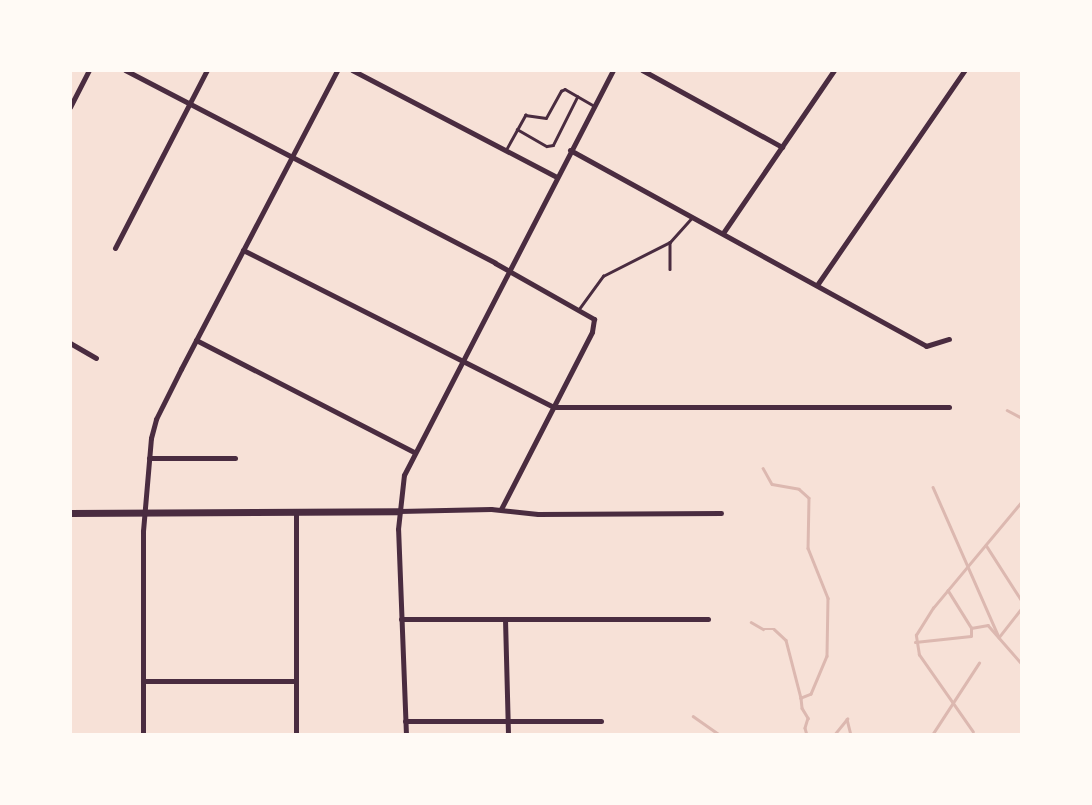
<!DOCTYPE html>
<html>
<head>
<meta charset="utf-8">
<style>
	body { margin:0 }
	#map { position:relative; width:1092px; height:805px; overflow:hidden; background:#f7e1d7; font-family:"Zilla Slab",serif }
	div>[style] { position:absolute }
	.stream>* { height:2.5px; margin:-1.25px; padding:0 1.25px; transform-origin:1.25px; border-radius:1.25px; background:#dcb8b0 }
	.service>* { height:2.5px; margin:-1.25px; padding:0 1.25px; transform-origin:1.25px; border-radius:1.25px; background:#4a2c40 }
	.minor>* { height:5px; margin:-2.5px; padding:0 2.5px; transform-origin:2.5px; border-radius:2.5px; background:#4a2c40 }
	.tertiary>* { height:7px; margin:-3.5px; padding:0 3.5px; transform-origin:3.5px; border-radius:3.5px; background:#4a2c40 }
	span { translate:-50% -50%; white-space:nowrap; text-align:center; line-height:1.15; -webkit-text-stroke:5px #fffaf5; paint-order:stroke }
	.frame { position:absolute; inset:0; border:72px solid #fffaf5; pointer-events:none }
</style>
</head>
<body>
<div id="map">
	<div class="stream">
		<div style="left:1007px;top:410px;width:17px;rotate:28deg"></div>
		<div style="left:763px;top:468px;width:18px;rotate:61deg"></div>
		<div style="left:772px;top:484px;width:27px;rotate:10deg"></div>
		<div style="left:799px;top:489px;width:13px;rotate:42deg"></div>
		<div style="left:809px;top:498px;width:50px;rotate:91.1deg"></div>
		<div style="left:808px;top:548px;width:54px;rotate:68.2deg"></div>
		<div style="left:828px;top:598px;width:58px;rotate:91deg"></div>
		<div style="left:827px;top:656px;width:41px;rotate:112.8deg"></div>
		<div style="left:811px;top:694px;width:11px;rotate:158deg"></div>
		<div style="left:801px;top:698px;width:10px;rotate:84deg"></div>
		<div style="left:802px;top:708px;width:12px;rotate:59deg"></div>
		<div style="left:808px;top:718px;width:10px;rotate:107deg"></div>
		<div style="left:805px;top:728px;width:7px;rotate:74deg"></div>
		<div style="left:933px;top:487px;width:164px;rotate:66.3deg"></div>
		<div style="left:999px;top:637px;width:37px;rotate:-52deg"></div>
		<div style="left:986px;top:545px;width:67px;rotate:57.3deg"></div>
		<div style="left:751px;top:622px;width:14px;rotate:30deg"></div>
		<div style="left:763px;top:629px;width:11px"></div>
		<div style="left:774px;top:629px;width:16px;rotate:43deg"></div>
		<div style="left:786px;top:640px;width:60px;rotate:75.5deg"></div>
		<div style="left:971px;top:628px;width:17px;rotate:-10deg"></div>
		<div style="left:988px;top:625px;width:52px;rotate:48.9deg"></div>
		<div style="left:915px;top:642px;width:56px;rotate:-6.1deg"></div>
		<div style="left:971px;top:636px;width:8px;rotate:-90deg"></div>
		<div style="left:971px;top:628px;width:44px;rotate:-121.9deg"></div>
		<div style="left:693px;top:716px;width:33px;rotate:35deg"></div>
		<div style="left:973px;top:732px;width:94px;rotate:-125deg"></div>
		<div style="left:919px;top:655px;width:20px;rotate:-99deg"></div>
		<div style="left:916px;top:635px;width:32px;rotate:-58deg"></div>
		<div style="left:933px;top:608px;width:139px;rotate:-50.2deg"></div>
		<div style="left:834px;top:735px;width:21px;rotate:-51deg"></div>
		<div style="left:847px;top:719px;width:16px;rotate:76deg"></div>
		<div style="left:932px;top:735px;width:86px;rotate:-56.9deg"></div>
	</div>
	<div class="service">
		<div style="left:517px;top:129px;width:34px;rotate:30deg"></div>
		<div style="left:547px;top:146px;width:6px;rotate:-9deg"></div>
		<div style="left:553px;top:145px;width:54px;rotate:-63.4deg"></div>
		<div style="left:507px;top:148px;width:38px;rotate:-61deg"></div>
		<div style="left:525px;top:115px;width:21px;rotate:8deg"></div>
		<div style="left:546px;top:118px;width:31px;rotate:-61deg"></div>
		<div style="left:561px;top:91px;width:4px;rotate:-27deg"></div>
		<div style="left:565px;top:89px;width:32px;rotate:30deg"></div>
		<div style="left:670px;top:242px;width:27px;rotate:90deg"></div>
		<div style="left:579px;top:309px;width:41px;rotate:-54deg"></div>
		<div style="left:603px;top:276px;width:75px;rotate:-26.9deg"></div>
		<div style="left:670px;top:242px;width:31px;rotate:-48deg"></div>
	</div>
	<div class="minor">
		<div style="left:125px;top:70px;width:417px;rotate:27.5deg"></div>
		<div style="left:495px;top:263px;width:114px;rotate:29.5deg"></div>
		<div style="left:594px;top:319px;width:13px;rotate:99deg"></div>
		<div style="left:592px;top:332px;width:199px;rotate:117.2deg"></div>
		<div style="left:352px;top:70px;width:231px;rotate:27.6deg"></div>
		<div style="left:642px;top:70px;width:160px;rotate:28.8deg"></div>
		<div style="left:70px;top:107px;width:42px;rotate:-62.8deg"></div>
		<div style="left:570px;top:150px;width:406px;rotate:28.8deg"></div>
		<div style="left:926px;top:346px;width:24px;rotate:-17deg"></div>
		<div style="left:723px;top:233px;width:197px;rotate:-55.7deg"></div>
		<div style="left:115px;top:248px;width:200px;rotate:-62.7deg"></div>
		<div style="left:243px;top:250px;width:348px;rotate:26.8deg"></div>
		<div style="left:554px;top:407px;width:395px"></div>
		<div style="left:817px;top:285px;width:261px;rotate:-55.5deg"></div>
		<div style="left:196px;top:340px;width:245px;rotate:27.2deg"></div>
		<div style="left:70px;top:343px;width:30px;rotate:30deg"></div>
		<div style="left:149px;top:458px;width:86px"></div>
		<div style="left:399px;top:511px;width:92px;rotate:-1.2deg"></div>
		<div style="left:491px;top:509px;width:47px;rotate:6.1deg"></div>
		<div style="left:538px;top:514px;width:183px;rotate:-0.3deg"></div>
		<div style="left:401px;top:619px;width:307px"></div>
		<div style="left:505px;top:619px;width:116px;rotate:88.5deg"></div>
		<div style="left:143px;top:681px;width:153px"></div>
		<div style="left:405px;top:721px;width:196px"></div>
		<div style="left:143px;top:735px;width:204px;rotate:-90deg"></div>
		<div style="left:143px;top:531px;width:93px;rotate:-85.1deg"></div>
		<div style="left:151px;top:438px;width:20px;rotate:-75deg"></div>
		<div style="left:156px;top:419px;width:56px;rotate:-63.4deg"></div>
		<div style="left:181px;top:369px;width:337px;rotate:-62.4deg"></div>
		<div style="left:296px;top:735px;width:222px;rotate:-90deg"></div>
		<div style="left:406px;top:735px;width:206px;rotate:-92.2deg"></div>
		<div style="left:398px;top:529px;width:54px;rotate:-83.7deg"></div>
		<div style="left:404px;top:475px;width:456px;rotate:-62.7deg"></div>
	</div>
	<div class="tertiary">
		<div style="left:70px;top:513px;width:329px;rotate:-0.3deg"></div>
	</div>
	<div class="frame"></div>
</div>
</body>
</html>
